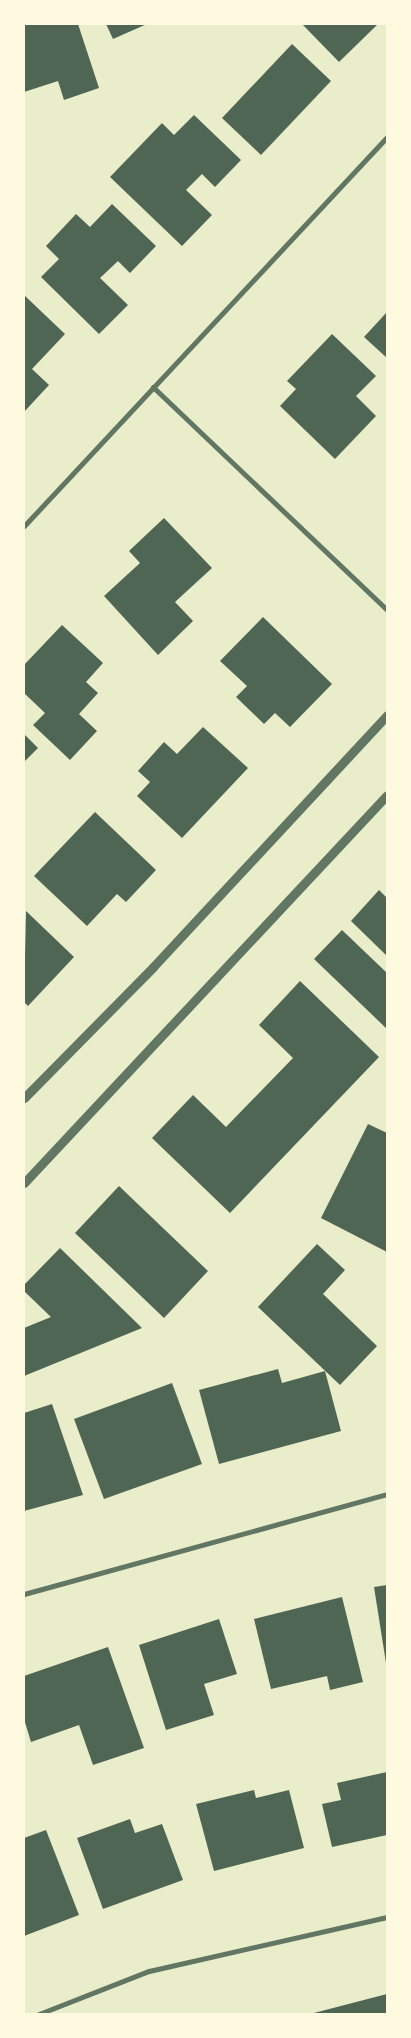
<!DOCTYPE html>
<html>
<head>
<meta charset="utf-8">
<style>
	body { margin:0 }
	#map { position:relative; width:411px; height:2038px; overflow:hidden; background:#e9edc9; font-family:Karla,sans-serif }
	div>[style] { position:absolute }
	.building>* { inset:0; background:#4f6655 }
	.minor>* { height:5px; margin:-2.5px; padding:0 2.5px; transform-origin:2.5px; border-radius:2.5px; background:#617663 }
	.tertiary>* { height:9px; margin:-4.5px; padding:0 4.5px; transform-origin:4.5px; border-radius:4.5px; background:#617663 }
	span { translate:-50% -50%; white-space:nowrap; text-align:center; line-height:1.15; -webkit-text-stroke:4px #fefae0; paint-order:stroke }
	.frame { position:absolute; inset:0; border:25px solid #fefae0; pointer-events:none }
</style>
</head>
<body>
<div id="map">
	<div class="building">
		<div style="clip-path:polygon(24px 24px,78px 24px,99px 88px,64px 100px,58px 81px,24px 92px)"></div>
		<div style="clip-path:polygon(106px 24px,147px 24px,113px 39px)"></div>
		<div style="clip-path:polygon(302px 24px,378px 24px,339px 62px)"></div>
		<div style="clip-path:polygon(292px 44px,331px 81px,261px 155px,222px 118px)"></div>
		<div style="clip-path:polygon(194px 115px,241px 160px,215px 187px,202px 174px,186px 190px,212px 215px,182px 246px,110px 177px,162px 123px,174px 135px)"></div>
		<div style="clip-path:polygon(112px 204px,156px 246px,130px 273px,118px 261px,100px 278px,128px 305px,99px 334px,41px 277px,59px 259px,46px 246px,76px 214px,90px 227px)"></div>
		<div style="clip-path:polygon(24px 295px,65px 334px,32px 369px,49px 385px,24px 412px)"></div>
		<div style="clip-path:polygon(387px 312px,387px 358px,364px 337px)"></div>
		<div style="clip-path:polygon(332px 334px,376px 376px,356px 396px,376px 416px,335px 459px,280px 406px,296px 389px,287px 381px)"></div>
		<div style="clip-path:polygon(164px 518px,212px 568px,175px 602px,193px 621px,158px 655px,104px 596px,140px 563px,129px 551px)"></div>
		<div style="clip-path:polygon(263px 617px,332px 684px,290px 727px,275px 713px,264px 724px,236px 697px,247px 686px,220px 661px)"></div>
		<div style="clip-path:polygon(62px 625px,103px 663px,86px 682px,98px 693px,79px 714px,97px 731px,70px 760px,33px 725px,45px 713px,24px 693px,24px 665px)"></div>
		<div style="clip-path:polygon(203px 727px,248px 768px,182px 838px,137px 796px,150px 782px,138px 771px,164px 742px,177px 754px)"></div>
		<div style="clip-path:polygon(24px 734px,38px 748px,24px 762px)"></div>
		<div style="clip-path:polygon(95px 812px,156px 870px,126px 902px,117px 894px,87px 926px,34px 876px)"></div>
		<div style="clip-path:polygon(379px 890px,387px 898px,387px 956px,351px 921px)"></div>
		<div style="clip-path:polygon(26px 911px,74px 957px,28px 1006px,24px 1002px)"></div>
		<div style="clip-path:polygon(342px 930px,387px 973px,387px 1029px,314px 959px)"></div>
		<div style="clip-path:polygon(300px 981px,379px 1057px,230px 1213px,152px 1138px,193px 1095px,226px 1127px,293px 1058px,259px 1025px)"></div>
		<div style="clip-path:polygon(368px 1124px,387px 1133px,387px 1252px,321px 1218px)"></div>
		<div style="clip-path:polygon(119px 1186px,208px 1271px,164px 1318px,75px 1233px)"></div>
		<div style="clip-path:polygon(317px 1244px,345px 1270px,323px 1294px,377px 1346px,340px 1385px,258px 1307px)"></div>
		<div style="clip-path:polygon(60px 1248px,142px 1328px,24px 1376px,24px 1328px,51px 1317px,24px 1291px,24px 1285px)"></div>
		<div style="clip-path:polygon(278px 1369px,282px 1383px,325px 1371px,341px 1431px,219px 1464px,199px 1390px)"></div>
		<div style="clip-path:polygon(172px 1383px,202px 1464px,104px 1499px,74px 1419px)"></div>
		<div style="clip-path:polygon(52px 1404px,83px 1495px,24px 1511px,24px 1413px)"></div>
		<div style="clip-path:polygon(387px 1585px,387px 1663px,386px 1663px,374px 1587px)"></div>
		<div style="clip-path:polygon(342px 1597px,363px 1682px,330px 1690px,327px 1676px,271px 1689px,254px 1619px)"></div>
		<div style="clip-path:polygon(219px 1619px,237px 1674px,204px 1684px,214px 1715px,166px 1730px,139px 1645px)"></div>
		<div style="clip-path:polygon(108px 1647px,144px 1748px,93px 1765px,79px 1725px,31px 1742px,24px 1719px,24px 1676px)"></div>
		<div style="clip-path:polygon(387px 1772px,387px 1835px,332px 1847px,322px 1804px,341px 1800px,337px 1783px)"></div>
		<div style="clip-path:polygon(254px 1790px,256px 1798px,289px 1790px,304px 1848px,214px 1871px,196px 1804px)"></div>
		<div style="clip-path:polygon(130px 1819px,135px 1833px,162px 1824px,183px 1880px,103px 1909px,77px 1838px)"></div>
		<div style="clip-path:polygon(46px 1830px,79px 1915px,24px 1936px,24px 1838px)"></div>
		<div style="clip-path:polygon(387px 1994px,387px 2014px,310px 2014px)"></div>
	</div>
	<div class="minor">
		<div style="left:153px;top:387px;width:323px;rotate:43.6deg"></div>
		<div style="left:24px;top:526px;width:532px;rotate:-46.98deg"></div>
		<div style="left:24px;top:1594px;width:377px;rotate:-15.4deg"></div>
		<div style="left:39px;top:2014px;width:118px;rotate:-21.4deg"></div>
		<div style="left:149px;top:1971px;width:244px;rotate:-12.8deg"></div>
	</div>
	<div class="tertiary">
		<div style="left:24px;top:1098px;width:184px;rotate:-45.4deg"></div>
		<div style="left:153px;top:967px;width:344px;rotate:-47.1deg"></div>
		<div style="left:24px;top:1183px;width:531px;rotate:-46.91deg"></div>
	</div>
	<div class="frame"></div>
</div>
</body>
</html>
